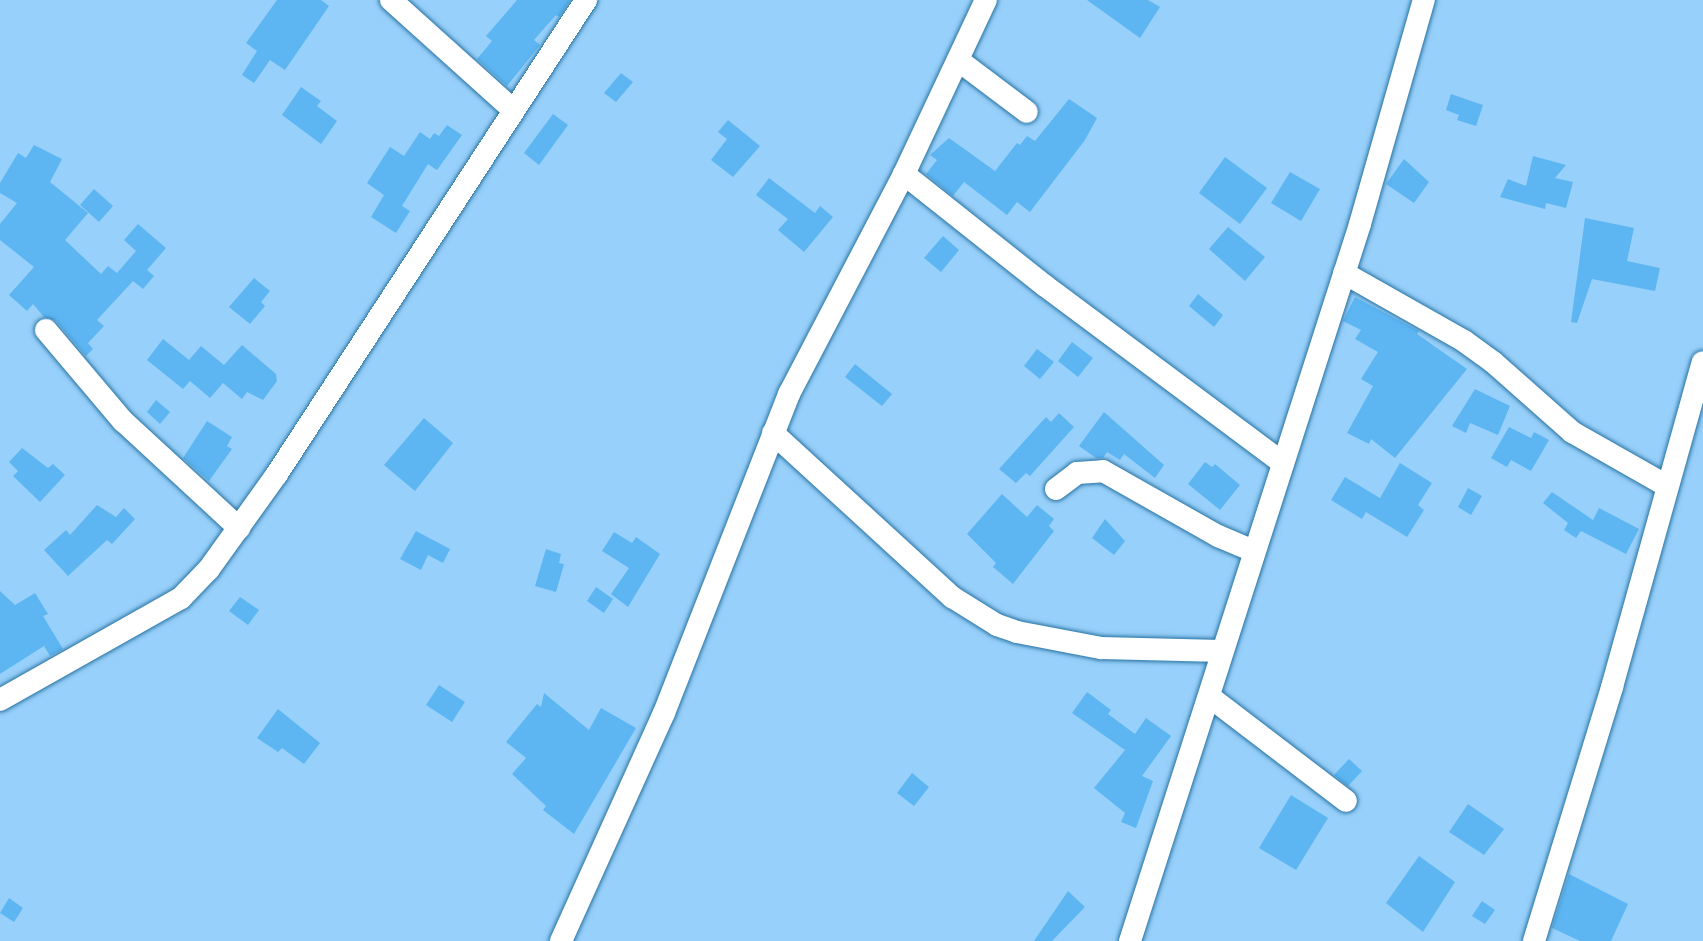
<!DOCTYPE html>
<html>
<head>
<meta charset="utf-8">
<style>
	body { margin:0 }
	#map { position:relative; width:1703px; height:941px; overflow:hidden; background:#97d0fa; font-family:"Fira Sans",sans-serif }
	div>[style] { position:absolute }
	.building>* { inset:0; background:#5db6f2 }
	.roads { filter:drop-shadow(0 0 2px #2873a3) drop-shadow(0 0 2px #2873a3) }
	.minor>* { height:22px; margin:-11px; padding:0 11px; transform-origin:11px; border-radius:11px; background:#fff }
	span { translate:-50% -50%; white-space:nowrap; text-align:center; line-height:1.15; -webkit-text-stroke:4.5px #d8edfd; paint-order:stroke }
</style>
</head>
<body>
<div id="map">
	<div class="building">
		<div style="clip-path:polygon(277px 0,321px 0,329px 6px,285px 70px,270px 60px,254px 83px,242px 75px,257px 51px,246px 43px)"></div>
		<div style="clip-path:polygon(517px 0,570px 0,559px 17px,556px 15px,534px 40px,540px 45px,507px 86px,477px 59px,492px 41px,486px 36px)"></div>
		<div style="clip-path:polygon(1087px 0,1148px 0,1160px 7px,1140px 38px)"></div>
		<div style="clip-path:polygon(621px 73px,633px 82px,616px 102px,604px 93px)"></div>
		<div style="clip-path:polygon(301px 87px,321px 101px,317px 106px,337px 121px,321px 144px,282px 115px)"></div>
		<div style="clip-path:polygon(1451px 94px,1483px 105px,1476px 126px,1457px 120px,1459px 115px,1446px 110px)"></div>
		<div style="clip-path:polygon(1069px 99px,1097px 118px,1085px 140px,1030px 212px,1017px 202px,1007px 215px,964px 182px,953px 196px,926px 174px,937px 160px,930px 155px,949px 138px,995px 171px,1017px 143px,1020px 145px,1027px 136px,1035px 141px)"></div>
		<div style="clip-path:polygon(553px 114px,568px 125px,539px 165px,524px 153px)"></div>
		<div style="clip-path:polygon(728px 120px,760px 146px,733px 177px,711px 160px,727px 139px,718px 132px)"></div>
		<div style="clip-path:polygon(447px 125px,462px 135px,437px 170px,428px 164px,402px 206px,410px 211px,396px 233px,371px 217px,384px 195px,367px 183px,390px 147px,404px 156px,420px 132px,430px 139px,434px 133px,439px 136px)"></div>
		<div style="clip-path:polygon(34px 145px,62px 159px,50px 182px,88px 213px,65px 240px,101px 274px,108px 266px,117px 273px,136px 251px,124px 240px,138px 224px,166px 248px,147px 270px,154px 276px,143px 289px,133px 281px,97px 320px,104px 326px,88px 343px,93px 349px,86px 356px,56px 321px,44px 317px,33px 304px,27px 311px,9px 295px,34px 267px,0 240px,0 224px,17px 203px,0 193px,0 183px,18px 153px,26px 158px)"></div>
		<div style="clip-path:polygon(1533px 156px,1566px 165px,1555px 178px,1573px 182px,1566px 208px,1546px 203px,1545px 209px,1500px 197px,1508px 179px,1526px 186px)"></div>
		<div style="clip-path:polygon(1225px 157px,1267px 188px,1240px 224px,1199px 193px)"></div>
		<div style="clip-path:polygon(1404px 159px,1429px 182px,1414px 203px,1386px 184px)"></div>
		<div style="clip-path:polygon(1290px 172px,1320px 189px,1301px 221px,1271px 203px)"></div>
		<div style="clip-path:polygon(769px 178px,815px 213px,820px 206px,833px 217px,804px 252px,778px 230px,788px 219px,756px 195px)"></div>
		<div style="clip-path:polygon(94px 189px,113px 206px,99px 222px,80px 205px)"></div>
		<div style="clip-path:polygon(1585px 218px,1634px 228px,1627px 261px,1660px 268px,1655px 291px,1592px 279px,1577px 323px,1571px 322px)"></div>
		<div style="clip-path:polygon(1228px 227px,1265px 257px,1245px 281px,1209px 249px)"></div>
		<div style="clip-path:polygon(943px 236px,959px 250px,941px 272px,924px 258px)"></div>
		<div style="clip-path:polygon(254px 278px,270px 291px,261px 302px,265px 306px,250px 324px,229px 307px)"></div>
		<div style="clip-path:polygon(1198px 294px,1223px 315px,1214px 327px,1189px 306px)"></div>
		<div style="clip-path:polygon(1355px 297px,1419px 331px,1417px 334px,1467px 369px,1395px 458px,1371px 439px,1369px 444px,1347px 433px,1373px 386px,1361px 379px,1378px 352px,1355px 339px,1361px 330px,1343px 321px)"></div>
		<div style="clip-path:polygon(163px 339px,189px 360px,201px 346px,224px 365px,242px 345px,276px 374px,277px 381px,263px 400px,247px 392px,242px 399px,223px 383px,210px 398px,190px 381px,183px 389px,147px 360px)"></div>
		<div style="clip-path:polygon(1072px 342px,1093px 358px,1078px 377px,1058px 361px)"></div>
		<div style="clip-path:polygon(1037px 349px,1054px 362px,1040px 379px,1024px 366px)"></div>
		<div style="clip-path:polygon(855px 364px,892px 394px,882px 406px,845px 377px)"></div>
		<div style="clip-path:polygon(1475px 389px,1510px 406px,1498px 435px,1470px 423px,1466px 433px,1452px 426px)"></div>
		<div style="clip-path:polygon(156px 400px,170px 412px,160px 424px,147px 412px)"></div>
		<div style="clip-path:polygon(1104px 412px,1164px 465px,1155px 478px,1124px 454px,1120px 460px,1107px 452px,1103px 458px,1096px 458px,1079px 446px)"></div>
		<div style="clip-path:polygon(1059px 413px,1074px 427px,1030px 476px,1026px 473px,1016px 483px,999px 469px,1046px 417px,1051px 422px)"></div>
		<div style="clip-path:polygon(424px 418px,453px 443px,415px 491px,384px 465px)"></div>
		<div style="clip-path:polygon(207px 421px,232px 437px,227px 446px,232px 449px,209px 481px,183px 458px)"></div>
		<div style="clip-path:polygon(1509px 427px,1531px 438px,1534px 432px,1549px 440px,1531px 471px,1511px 460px,1507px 467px,1491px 458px)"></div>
		<div style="clip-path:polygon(22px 448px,48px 468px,53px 464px,65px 475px,40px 502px,13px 476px,18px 471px,9px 462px)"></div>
		<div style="clip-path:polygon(1205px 462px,1212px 467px,1215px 464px,1240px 485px,1220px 510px,1188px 484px)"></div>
		<div style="clip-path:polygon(1400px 463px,1432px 483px,1418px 505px,1424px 510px,1407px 537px,1366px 512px,1362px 519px,1331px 500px,1345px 477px,1380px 498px)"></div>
		<div style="clip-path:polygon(1468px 488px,1482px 496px,1471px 515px,1458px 507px)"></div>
		<div style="clip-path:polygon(1552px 492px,1593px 520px,1599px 508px,1639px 529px,1626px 554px,1581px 531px,1576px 538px,1564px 530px,1568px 523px,1543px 503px)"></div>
		<div style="clip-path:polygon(1002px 494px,1027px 517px,1037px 505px,1054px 519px,1049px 526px,1054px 531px,1013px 584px,993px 567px,996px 563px,967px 534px)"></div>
		<div style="clip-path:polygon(97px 505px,116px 517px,124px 508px,135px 519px,112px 544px,107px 540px,68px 576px,44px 550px,66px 530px,70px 535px)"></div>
		<div style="clip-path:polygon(1105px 519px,1125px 541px,1114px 555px,1092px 538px)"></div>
		<div style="clip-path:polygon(416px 531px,450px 549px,443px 563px,428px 555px,421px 570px,400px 559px)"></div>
		<div style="clip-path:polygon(614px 532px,632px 543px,636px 537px,660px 554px,628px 607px,611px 594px,629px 568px,602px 551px)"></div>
		<div style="clip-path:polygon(546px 549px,561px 554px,559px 563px,564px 564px,556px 592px,535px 586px)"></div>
		<div style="clip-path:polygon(596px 587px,613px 599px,604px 613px,587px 601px)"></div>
		<div style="clip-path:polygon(0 591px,15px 605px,35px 593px,48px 614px,43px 616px,63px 649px,50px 656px,44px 646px,0 674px)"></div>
		<div style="clip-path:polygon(240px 597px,259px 610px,248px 625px,229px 611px)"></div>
		<div style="clip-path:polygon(439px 685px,465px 702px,452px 722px,426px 705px)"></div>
		<div style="clip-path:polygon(1087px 692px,1111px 710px,1108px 714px,1135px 734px,1146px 718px,1171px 736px,1142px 776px,1153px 781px,1136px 828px,1121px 822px,1125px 813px,1094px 788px,1125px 750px,1072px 713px)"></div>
		<div style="clip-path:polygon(544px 693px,589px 730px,601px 708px,636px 728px,574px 834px,543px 810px,546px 806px,512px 774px,526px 758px,506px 742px,537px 704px,541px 707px)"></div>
		<div style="clip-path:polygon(278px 709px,320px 743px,304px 764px,282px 748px,278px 752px,257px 738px)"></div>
		<div style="clip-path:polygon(1349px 759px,1362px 771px,1348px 786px,1334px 775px)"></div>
		<div style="clip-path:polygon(912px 773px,929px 787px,914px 806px,897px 793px)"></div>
		<div style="clip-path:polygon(1291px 795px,1328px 818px,1296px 870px,1259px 848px)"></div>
		<div style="clip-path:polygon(1468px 804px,1504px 829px,1484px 855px,1449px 832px)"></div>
		<div style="clip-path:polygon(1419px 856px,1455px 882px,1423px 932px,1386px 903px)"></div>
		<div style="clip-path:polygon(1569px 874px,1628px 904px,1611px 941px,1580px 941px,1552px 928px)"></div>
		<div style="clip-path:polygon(1068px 891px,1085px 907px,1052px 941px,1034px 941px)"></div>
		<div style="clip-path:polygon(9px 898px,23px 908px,14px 922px,0 913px)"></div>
		<div style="clip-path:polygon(1482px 901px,1495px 910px,1485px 924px,1472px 916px)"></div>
	</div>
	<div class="roads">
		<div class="minor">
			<div style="left:391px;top:0;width:163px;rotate:42deg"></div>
			<div style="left:958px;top:60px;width:86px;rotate:37deg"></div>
			<div style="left:904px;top:174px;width:179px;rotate:38.4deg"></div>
			<div style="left:1044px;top:285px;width:298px;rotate:36.7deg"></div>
			<div style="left:1344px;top:273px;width:138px;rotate:29.5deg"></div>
			<div style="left:1464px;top:341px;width:36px;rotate:36deg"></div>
			<div style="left:1493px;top:362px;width:106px;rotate:41.5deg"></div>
			<div style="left:1572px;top:432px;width:109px;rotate:29.6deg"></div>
			<div style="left:46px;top:330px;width:119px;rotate:49.8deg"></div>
			<div style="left:123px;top:421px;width:158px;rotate:42.7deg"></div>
			<div style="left:773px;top:433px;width:243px;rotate:42.5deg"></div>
			<div style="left:952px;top:597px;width:53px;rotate:31.9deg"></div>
			<div style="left:997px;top:625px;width:21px;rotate:19deg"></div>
			<div style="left:1017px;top:632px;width:86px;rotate:10.8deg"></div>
			<div style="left:1101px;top:648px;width:121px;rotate:1.4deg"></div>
			<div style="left:1056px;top:489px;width:26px;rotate:-37deg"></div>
			<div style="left:1077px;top:473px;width:26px;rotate:-4deg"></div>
			<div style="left:1103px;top:471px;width:132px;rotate:29.5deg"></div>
			<div style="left:1218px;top:536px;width:39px;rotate:23deg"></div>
			<div style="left:1210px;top:697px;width:171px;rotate:37.4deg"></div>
			<div style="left:0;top:700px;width:208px;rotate:-29.4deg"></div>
			<div style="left:181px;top:598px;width:40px;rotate:-46deg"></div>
			<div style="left:209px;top:569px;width:117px;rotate:-54.4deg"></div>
			<div style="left:277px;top:474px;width:566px;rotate:-56.9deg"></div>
			<div style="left:561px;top:941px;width:250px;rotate:-65.7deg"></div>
			<div style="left:664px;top:713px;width:343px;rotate:-68.6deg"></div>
			<div style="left:789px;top:394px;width:248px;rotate:-62.4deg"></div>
			<div style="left:904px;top:174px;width:192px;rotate:-64.8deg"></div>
			<div style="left:1130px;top:941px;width:753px;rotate:-72.21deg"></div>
			<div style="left:1360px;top:224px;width:233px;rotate:-74.1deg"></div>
			<div style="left:1534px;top:941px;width:266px;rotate:-72.9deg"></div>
			<div style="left:1612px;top:687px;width:337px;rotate:-74.4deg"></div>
		</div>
	</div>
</div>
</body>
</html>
